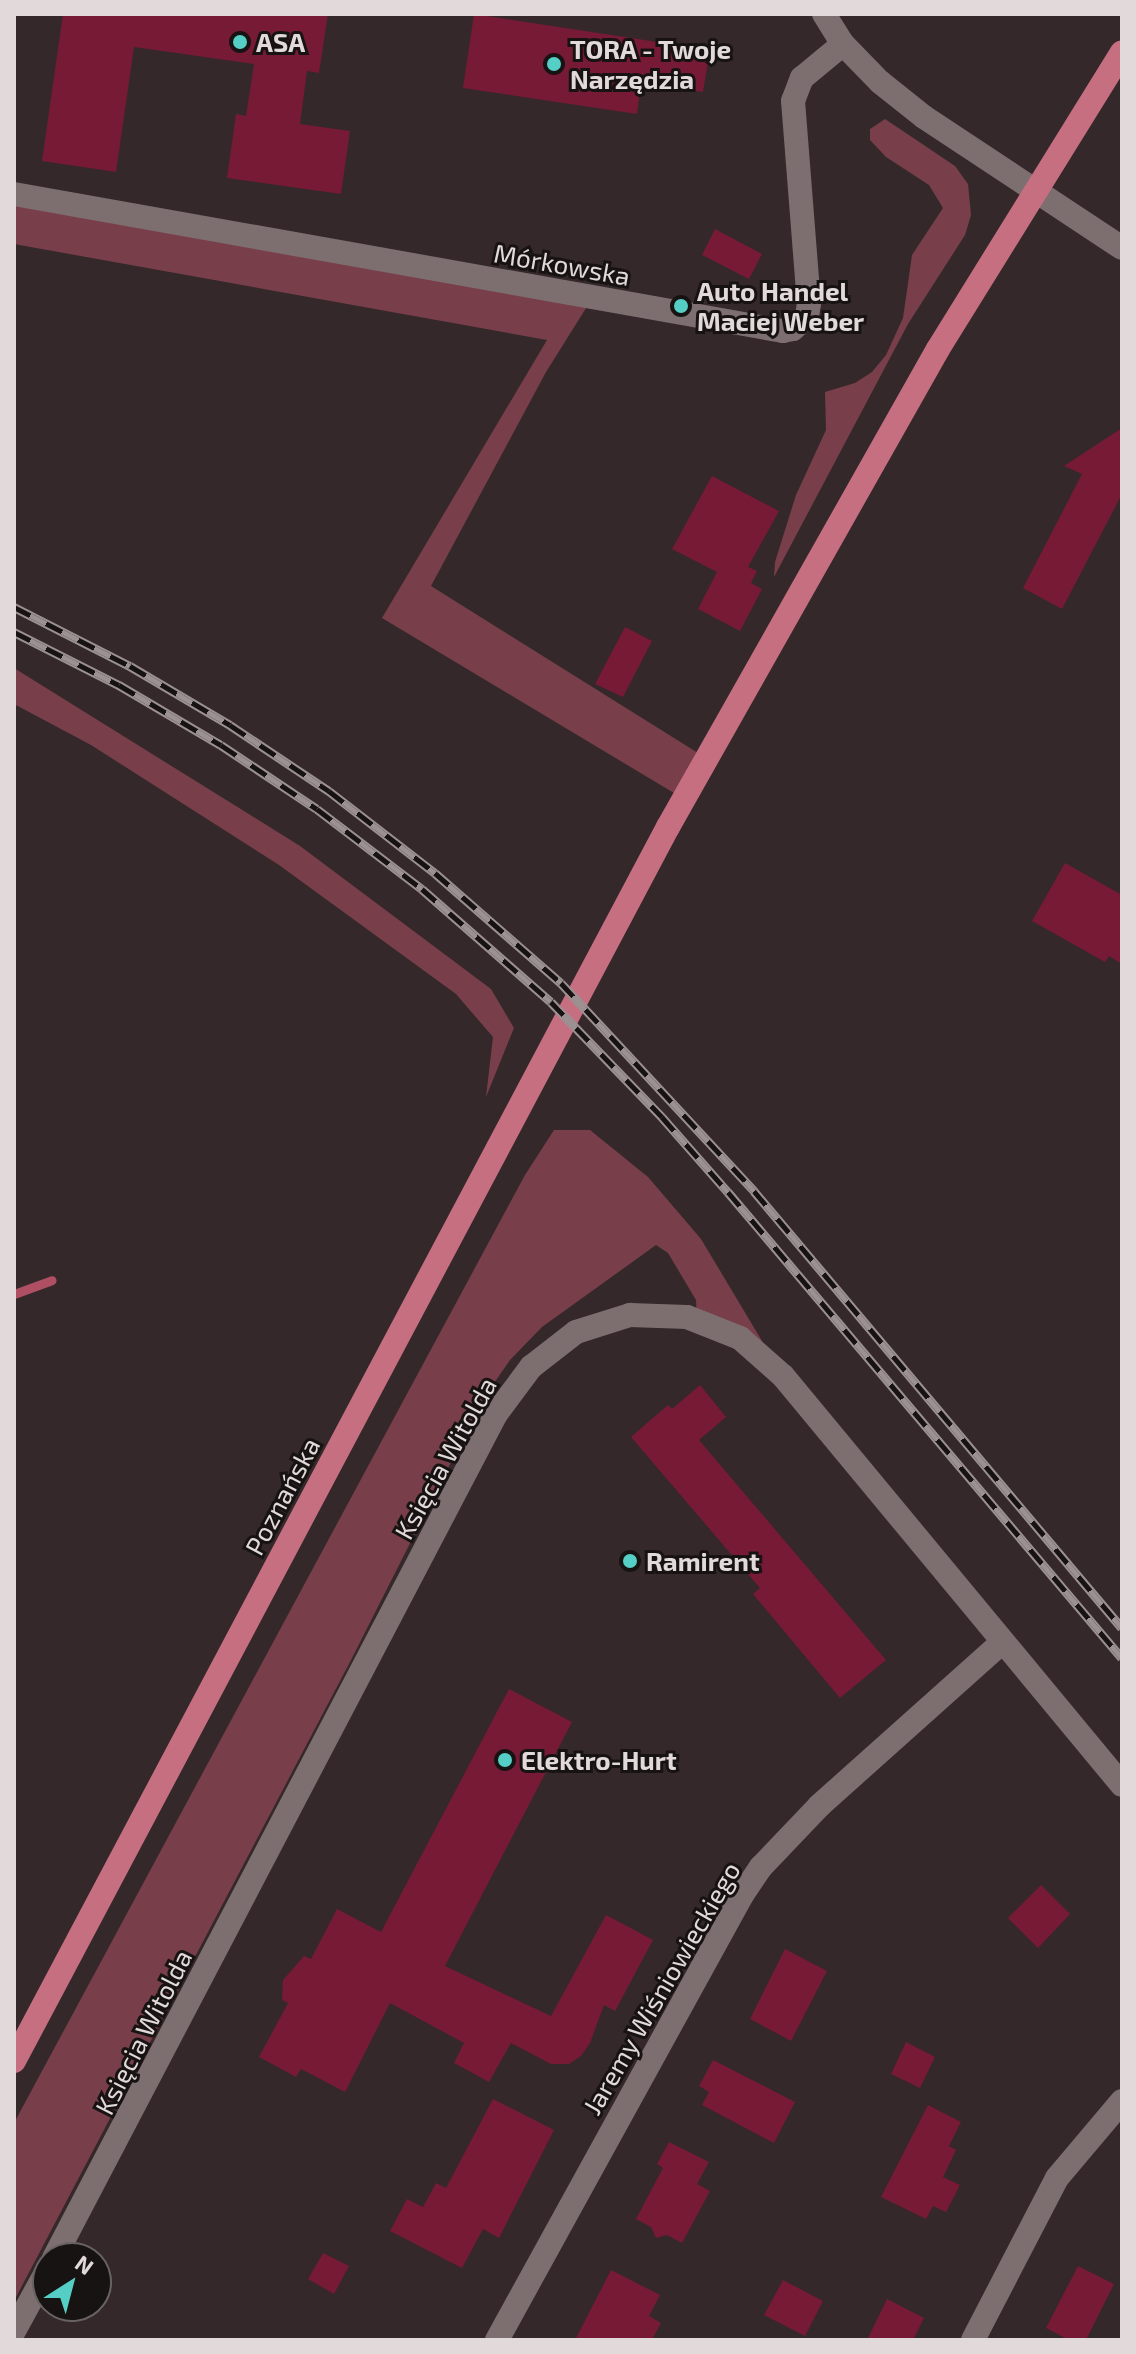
<!DOCTYPE html>
<html>
<head>
<meta charset="utf-8">
<style>
	body { margin:0 }
	#map { position:relative; width:1136px; height:2354px; overflow:hidden; background:#35282a; font-family:"Exo 2",sans-serif }
	div>[style] { position:absolute }
	.green>* { inset:0; background:#783f4a }
	.stream>* { height:9px; margin:-4.5px; padding:0 4.5px; transform-origin:4.5px; border-radius:4.5px; background:#af4f64 }
	.building>* { inset:0; background:#761a35 }
	.minor>* { height:24px; margin:-12px; padding:0 12px; transform-origin:12px; border-radius:12px; background:#7d6e70 }
	.major>* { height:24px; margin:-12px; padding:0 12px; transform-origin:12px; border-radius:12px; background:#c66f81 }
	.rail>* { height:9px; margin-top:-4.5px; transform-origin:0; background:repeating-linear-gradient(90deg,#181313 0 18px,#9b9192 0 36px); box-sizing:border-box; border-block:2px solid #9b9192 }
	.dots>* { width:22px; height:22px; translate:-50% -50%; box-sizing:border-box; border:4px solid #181313; border-radius:50% }
	span { translate:-50% -50%; white-space:nowrap; text-align:center; line-height:1.15; -webkit-text-stroke:6px #181313; paint-order:stroke }
	.poi-label { font-size:26px; color:#e2d9da; font-weight:700 }
	.left { translate:0 -50%; text-align:left }
	.street-label { font-size:26px; color:#e2d9da }
	.frame { position:absolute; inset:0; border:16px solid #e2d9da; pointer-events:none }
	.north { position:absolute; left:32px; top:2242px; width:80px; height:80px; box-sizing:border-box; background:#181313; border:2px solid #696263; border-radius:50%; rotate:36deg; font-size:22px; font-weight:700; line-height:32px; text-align:center; color:#e2d9da }
	.north::after { content:''; display:block; margin:auto; width:28px; height:36px; background:#55cec5; clip-path:polygon(50% 0,100% 100%,50% 72%,0 100%) }
</style>
</head>
<body>
<div id="map">
	<div class="green">
		<div style="clip-path:polygon(885px 119px,955px 166px,968px 184px,971px 215px,965px 235px,908px 324px,774px 577px,775px 562px,796px 495px,826px 430px,825px 392px,855px 383px,872px 372px,886px 355px,903px 318px,912px 255px,943px 208px,929px 185px,886px 157px,870px 140px,870px 129px)"></div>
		<div style="clip-path:polygon(14px 192px,593px 297px,546px 372px,431px 586px,706px 758px,684px 799px,382px 618px,547px 340px,14px 244px)"></div>
		<div style="clip-path:polygon(14px 668px,300px 846px,491px 989px,514px 1028px,486px 1097px,493px 1037px,456px 994px,279px 865px,91px 745px,14px 704px)"></div>
		<div style="clip-path:polygon(554px 1130px,590px 1130px,648px 1177px,701px 1239px,783px 1376px,697px 1320px,696px 1300px,668px 1253px,656px 1245px,542px 1327px,510px 1360px,483px 1399px,350px 1662px,14px 2301px,14px 2123px,525px 1175px)"></div>
	</div>
	<div class="stream">
		<div style="left:14px;top:1294px;width:40px;rotate:-20.2deg"></div>
	</div>
	<div class="building">
		<div style="clip-path:polygon(63px 14px,328px 14px,319px 73px,307px 71px,300px 124px,350px 131px,341px 194px,227px 178px,236px 114px,246px 116px,254px 64px,134px 47px,116px 172px,42px 161px)"></div>
		<div style="clip-path:polygon(474px 14px,710px 50px,703px 92px,641px 82px,637px 114px,463px 88px)"></div>
		<div style="clip-path:polygon(715px 229px,762px 254px,749px 279px,702px 255px)"></div>
		<div style="clip-path:polygon(1122px 428px,1122px 494px,1062px 609px,1023px 588px,1082px 474px,1064px 466px)"></div>
		<div style="clip-path:polygon(712px 476px,779px 511px,748px 567px,757px 571px,751px 583px,762px 589px,740px 631px,698px 609px,717px 572px,672px 549px)"></div>
		<div style="clip-path:polygon(625px 627px,652px 641px,623px 697px,595px 684px)"></div>
		<div style="clip-path:polygon(1065px 863px,1122px 895px,1122px 964px,1109px 956px,1105px 962px,1032px 921px)"></div>
		<div style="clip-path:polygon(700px 1385px,726px 1417px,699px 1440px,886px 1660px,840px 1698px,753px 1594px,760px 1588px,631px 1437px,668px 1405px,672px 1409px)"></div>
		<div style="clip-path:polygon(509px 1689px,572px 1722px,445px 1966px,551px 2016px,606px 1915px,653px 1940px,615px 2011px,604px 2005px,590px 2043px,581px 2056px,569px 2064px,551px 2064px,511px 2043px,489px 2082px,454px 2063px,464px 2043px,390px 2003px,345px 2092px,301px 2069px,296px 2077px,259px 2057px,288px 2003px,282px 2000px,283px 1980px,304px 1956px,311px 1959px,337px 1909px,381px 1932px)"></div>
		<div style="clip-path:polygon(1041px 1885px,1070px 1914px,1038px 1948px,1008px 1918px)"></div>
		<div style="clip-path:polygon(785px 1949px,827px 1971px,791px 2041px,750px 2019px)"></div>
		<div style="clip-path:polygon(906px 2042px,935px 2057px,920px 2088px,891px 2074px)"></div>
		<div style="clip-path:polygon(713px 2060px,795px 2102px,774px 2143px,702px 2105px,709px 2092px,699px 2086px)"></div>
		<div style="clip-path:polygon(493px 2099px,554px 2130px,499px 2238px,483px 2229px,462px 2268px,390px 2231px,407px 2199px,423px 2207px,436px 2183px,446px 2188px)"></div>
		<div style="clip-path:polygon(928px 2105px,961px 2122px,949px 2146px,956px 2150px,943px 2177px,960px 2185px,946px 2212px,933px 2206px,926px 2219px,881px 2197px)"></div>
		<div style="clip-path:polygon(669px 2142px,709px 2162px,697px 2184px,710px 2191px,682px 2243px,667px 2235px,656px 2238px,651px 2227px,636px 2219px,663px 2168px,657px 2164px)"></div>
		<div style="clip-path:polygon(323px 2253px,349px 2266px,334px 2294px,308px 2279px)"></div>
		<div style="clip-path:polygon(1078px 2266px,1114px 2284px,1086px 2340px,1069px 2340px,1046px 2328px)"></div>
		<div style="clip-path:polygon(611px 2270px,660px 2295px,649px 2316px,661px 2323px,652px 2340px,575px 2340px)"></div>
		<div style="clip-path:polygon(783px 2280px,823px 2301px,805px 2336px,764px 2315px)"></div>
		<div style="clip-path:polygon(887px 2299px,924px 2318px,913px 2340px,867px 2340px)"></div>
	</div>
	<div class="minor">
		<div style="left:824px;top:14px;width:36px;rotate:58deg"></div>
		<div style="left:843px;top:44px;width:53px;rotate:45.8deg"></div>
		<div style="left:880px;top:82px;width:56px;rotate:38.5deg"></div>
		<div style="left:924px;top:117px;width:237px;rotate:33.5deg"></div>
		<div style="left:14px;top:194px;width:781px;rotate:10.1deg"></div>
		<div style="left:783px;top:331px;width:10px;rotate:-11deg"></div>
		<div style="left:793px;top:329px;width:19px;rotate:-43deg"></div>
		<div style="left:807px;top:316px;width:12px;rotate:-81deg"></div>
		<div style="left:809px;top:304px;width:204px;rotate:-94.5deg"></div>
		<div style="left:793px;top:101px;width:25px;rotate:-69deg"></div>
		<div style="left:802px;top:78px;width:53px;rotate:-39.7deg"></div>
		<div style="left:54px;top:2258px;width:953px;rotate:-62.36deg"></div>
		<div style="left:496px;top:1414px;width:59px;rotate:-53.3deg"></div>
		<div style="left:531px;top:1367px;width:57px;rotate:-37.9deg"></div>
		<div style="left:576px;top:1332px;width:57px;rotate:-17.5deg"></div>
		<div style="left:630px;top:1315px;width:57px;rotate:2deg"></div>
		<div style="left:687px;top:1317px;width:57px;rotate:21.6deg"></div>
		<div style="left:740px;top:1338px;width:57px;rotate:41.5deg"></div>
		<div style="left:783px;top:1376px;width:531px;rotate:50.35deg"></div>
		<div style="left:14px;top:2331px;width:71px;rotate:-61.3deg"></div>
		<div style="left:497px;top:2340px;width:508px;rotate:-61.16deg"></div>
		<div style="left:742px;top:1895px;width:34px;rotate:-56deg"></div>
		<div style="left:761px;top:1867px;width:84px;rotate:-46.4deg"></div>
		<div style="left:819px;top:1806px;width:244px;rotate:-41.8deg"></div>
		<div style="left:973px;top:2340px;width:182px;rotate:-62.6deg"></div>
		<div style="left:1057px;top:2178px;width:101px;rotate:-49.8deg"></div>
	</div>
	<div class="major">
		<div style="left:14px;top:2061px;width:1397px;rotate:-62.08deg"></div>
		<div style="left:668px;top:827px;width:549px;rotate:-60.54deg"></div>
		<div style="left:938px;top:349px;width:349px;rotate:-58.2deg"></div>
	</div>
	<div class="rail">
		<div style="left:14px;top:607px;width:130px;rotate:27deg"></div>
		<div style="left:130px;top:666px;width:116px;rotate:30.5deg"></div>
		<div style="left:230px;top:725px;width:119px;rotate:33.7deg"></div>
		<div style="left:329px;top:791px;width:134px;rotate:37.7deg"></div>
		<div style="left:435px;top:873px;width:167px;rotate:41.1deg"></div>
		<div style="left:561px;top:983px;width:284px;rotate:47.1deg"></div>
		<div style="left:754px;top:1191px;width:571px;rotate:49.9deg"></div>
		<div style="left:14px;top:632px;width:118px;rotate:26.8deg"></div>
		<div style="left:119px;top:685px;width:118px;rotate:30.5deg"></div>
		<div style="left:221px;top:745px;width:115px;rotate:33.7deg"></div>
		<div style="left:317px;top:809px;width:132px;rotate:37.3deg"></div>
		<div style="left:422px;top:889px;width:171px;rotate:41.2deg"></div>
		<div style="left:551px;top:1002px;width:160px;rotate:46deg"></div>
		<div style="left:662px;top:1117px;width:100px;rotate:48.7deg"></div>
		<div style="left:728px;top:1192px;width:610px;rotate:49.79deg"></div>
	</div>
	<div class="dots">
		<div style="left:240px;top:42px;background:#55cec5"></div>
		<div style="left:554px;top:64px;background:#55cec5"></div>
		<div style="left:681px;top:306px;background:#55cec5"></div>
		<div style="left:630px;top:1561px;background:#55cec5"></div>
		<div style="left:505px;top:1760px;background:#55cec5"></div>
	</div>
	<div class="poi-label">
		<span class="left" style="left:256px;top:42px">ASA</span>
		<span class="left" style="left:570px;top:64px">TORA - Twoje<br>Narzędzia</span>
		<span class="left" style="left:697px;top:306px">Auto Handel<br>Maciej Weber</span>
		<span class="left" style="left:646px;top:1561px">Ramirent</span>
		<span class="left" style="left:521px;top:1760px">Elektro-Hurt</span>
	</div>
	<div class="street-label">
		<span style="left:562px;top:264px;rotate:10deg">Mórkowska</span>
		<span style="left:445px;top:1458px;rotate:-61deg">Księcia Witolda</span>
		<span style="left:282px;top:1496px;rotate:-62deg">Poznańska</span>
		<span style="left:661px;top:1988px;rotate:-60deg">Jaremy Wiśniowieckiego</span>
		<span style="left:143px;top:2032px;rotate:-63deg">Księcia Witolda</span>
	</div>
	<div class="frame"></div>
	<div class="north">N</div>
</div>
</body>
</html>
